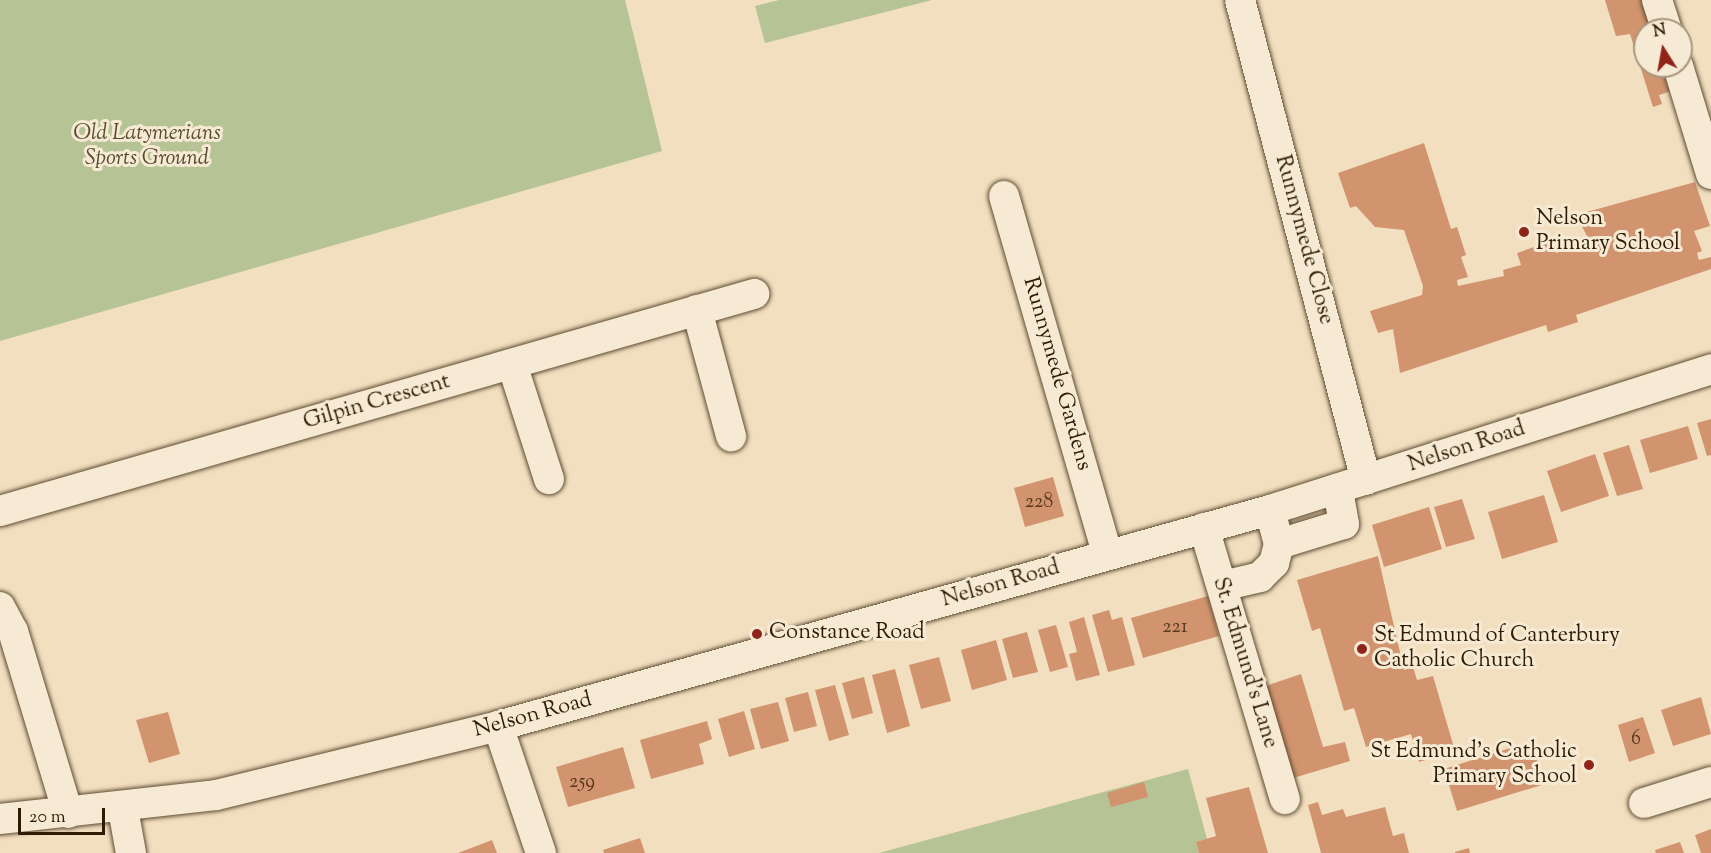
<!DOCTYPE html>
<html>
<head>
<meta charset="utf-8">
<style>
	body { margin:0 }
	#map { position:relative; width:1711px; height:853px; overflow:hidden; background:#f2dfbf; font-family:"Sorts Mill Goudy",serif }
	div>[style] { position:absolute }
	.green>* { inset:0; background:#b6c395 }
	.building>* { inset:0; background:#d1946f }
	.roads { filter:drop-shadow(0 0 2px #5f4c32) drop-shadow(0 0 2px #5f4c32) }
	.minor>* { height:30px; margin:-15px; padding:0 15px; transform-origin:15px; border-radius:15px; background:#f7ead5 }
	.dots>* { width:16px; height:16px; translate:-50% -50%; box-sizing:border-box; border:3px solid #f7ead5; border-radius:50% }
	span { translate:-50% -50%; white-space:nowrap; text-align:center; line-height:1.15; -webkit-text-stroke:6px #f7ead5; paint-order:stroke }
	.number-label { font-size:20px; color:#57391e }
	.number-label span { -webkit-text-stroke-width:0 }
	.park-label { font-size:22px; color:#574d2f; font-style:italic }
	.poi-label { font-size:22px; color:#2e1b03 }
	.left { translate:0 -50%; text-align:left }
	.right { translate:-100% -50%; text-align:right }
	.street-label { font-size:22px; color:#2e1b03 }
	.north { position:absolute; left:1633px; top:18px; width:60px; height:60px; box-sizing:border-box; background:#f7ead5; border:2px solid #a79781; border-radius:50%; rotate:349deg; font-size:16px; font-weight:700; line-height:24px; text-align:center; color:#2e1b03 }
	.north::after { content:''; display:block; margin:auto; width:21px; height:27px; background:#8f2418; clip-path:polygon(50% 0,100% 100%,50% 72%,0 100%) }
	.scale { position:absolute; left:18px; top:808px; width:87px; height:27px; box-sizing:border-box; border:3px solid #2e1b03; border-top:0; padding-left:8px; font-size:18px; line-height:21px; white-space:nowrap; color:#2e1b03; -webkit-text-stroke:4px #f7ead5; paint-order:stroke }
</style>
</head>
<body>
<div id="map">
	<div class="green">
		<div style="clip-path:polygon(0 0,625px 0,662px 151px,0 341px)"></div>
		<div style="clip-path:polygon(779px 0,932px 0,765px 43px,755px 6px)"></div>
		<div style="clip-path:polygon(1188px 769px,1207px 839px,1196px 842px,1199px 853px,879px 853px)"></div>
	</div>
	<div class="building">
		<div style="clip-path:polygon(1605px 0,1650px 0,1660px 30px,1645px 30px,1645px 66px,1671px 66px,1678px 89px,1659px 95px,1662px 104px,1653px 107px,1630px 34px,1616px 36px)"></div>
		<div style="clip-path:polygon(1424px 143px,1451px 229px,1457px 227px,1466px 255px,1461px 257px,1468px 277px,1457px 280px,1458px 286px,1504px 276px,1503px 270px,1521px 265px,1517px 253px,1552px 241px,1556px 253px,1590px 242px,1576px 215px,1695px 182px,1710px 226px,1694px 231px,1702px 251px,1697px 253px,1699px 260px,1711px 257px,1711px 269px,1576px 315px,1578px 322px,1548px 332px,1546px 325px,1400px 373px,1393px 329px,1378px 333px,1370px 311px,1422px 295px,1423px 286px,1404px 230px,1375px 227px,1356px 206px,1350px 208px,1338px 173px)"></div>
		<div style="clip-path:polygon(1711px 419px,1711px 455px,1707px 456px,1697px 423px)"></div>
		<div style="clip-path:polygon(1688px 426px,1698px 459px,1650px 473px,1640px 440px)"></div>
		<div style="clip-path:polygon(1629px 445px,1643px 489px,1617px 496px,1603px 453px)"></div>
		<div style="clip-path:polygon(1595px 454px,1609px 496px,1561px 512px,1547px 471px)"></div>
		<div style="clip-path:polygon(1053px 477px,1064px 516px,1025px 527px,1014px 488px)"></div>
		<div style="clip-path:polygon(1544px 495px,1558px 542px,1502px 559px,1488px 512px)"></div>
		<div style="clip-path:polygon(1462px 499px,1475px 539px,1446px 547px,1434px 507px)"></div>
		<div style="clip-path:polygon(1429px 507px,1442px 549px,1384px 567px,1372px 525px)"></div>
		<div style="clip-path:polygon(1378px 556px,1404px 670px,1413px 667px,1417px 680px,1433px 676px,1455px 751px,1419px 762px,1411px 734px,1366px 747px,1354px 708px,1344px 711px,1320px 628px,1312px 631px,1297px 580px)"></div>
		<div style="clip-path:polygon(1208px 596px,1219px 636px,1143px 658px,1131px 618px)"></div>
		<div style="clip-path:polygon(1109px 610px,1112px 620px,1122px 617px,1135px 665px,1108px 672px,1092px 615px)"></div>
		<div style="clip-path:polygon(1084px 617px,1100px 675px,1076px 681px,1069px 654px,1077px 652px,1069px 622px)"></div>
		<div style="clip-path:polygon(1056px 625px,1068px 667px,1050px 672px,1038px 630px)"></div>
		<div style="clip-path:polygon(1027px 632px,1038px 672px,1013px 678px,1002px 639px)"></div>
		<div style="clip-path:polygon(996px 640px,1007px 680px,972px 690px,961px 650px)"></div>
		<div style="clip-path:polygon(939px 657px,951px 701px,921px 709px,909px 665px)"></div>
		<div style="clip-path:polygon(895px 669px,910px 726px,887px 733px,872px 675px)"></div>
		<div style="clip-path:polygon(1301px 674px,1323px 747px,1345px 742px,1350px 761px,1290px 779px,1263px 687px)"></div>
		<div style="clip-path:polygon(864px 677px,873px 713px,852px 719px,842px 683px)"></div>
		<div style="clip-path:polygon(835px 685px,849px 735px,829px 741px,815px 690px)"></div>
		<div style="clip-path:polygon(808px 692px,817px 726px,794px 732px,785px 698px)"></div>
		<div style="clip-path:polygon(1701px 697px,1711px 734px,1673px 746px,1661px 710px)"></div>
		<div style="clip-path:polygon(778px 702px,789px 741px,761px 749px,750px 709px)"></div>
		<div style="clip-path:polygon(744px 711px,755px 749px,729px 757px,718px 719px)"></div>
		<div style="clip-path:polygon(168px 712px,180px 754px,149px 763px,136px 720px)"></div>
		<div style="clip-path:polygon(1643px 717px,1655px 753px,1629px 762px,1618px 725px)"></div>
		<div style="clip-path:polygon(707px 721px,712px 739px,699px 744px,704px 764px,651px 779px,640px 740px)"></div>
		<div style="clip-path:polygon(623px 747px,635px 788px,568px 807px,556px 767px)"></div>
		<div style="clip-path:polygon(1510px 748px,1513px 757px,1534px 751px,1545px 784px,1457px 811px,1444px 769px)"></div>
		<div style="clip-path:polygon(1144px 782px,1148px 797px,1111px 807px,1107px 793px)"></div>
		<div style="clip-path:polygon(1249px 787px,1268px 853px,1199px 853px,1196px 842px,1216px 836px,1206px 798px)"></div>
		<div style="clip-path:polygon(1318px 802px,1322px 815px,1343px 809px,1346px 817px,1385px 807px,1393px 836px,1404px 833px,1409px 853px,1321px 853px,1308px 805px)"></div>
		<div style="clip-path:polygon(1711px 829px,1711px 853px,1701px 853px,1695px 835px)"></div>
		<div style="clip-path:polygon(640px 838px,645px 853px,604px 853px,603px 850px)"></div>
		<div style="clip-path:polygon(492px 840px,497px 853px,458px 853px)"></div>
		<div style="clip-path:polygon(1680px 842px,1684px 853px,1656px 853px,1655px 850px)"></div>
		<div style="clip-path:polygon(1469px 848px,1470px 853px,1455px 853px,1455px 852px)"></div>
	</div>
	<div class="roads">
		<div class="minor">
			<div style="left:1240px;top:0;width:496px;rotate:75.3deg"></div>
			<div style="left:1657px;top:0;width:32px;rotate:72deg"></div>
			<div style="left:1678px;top:66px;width:113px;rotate:73deg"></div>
			<div style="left:1004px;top:196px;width:372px;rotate:73.9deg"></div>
			<div style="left:697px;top:310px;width:131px;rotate:74.9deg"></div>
			<div style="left:512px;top:364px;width:121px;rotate:72.2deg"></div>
			<div style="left:0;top:511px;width:785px;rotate:-16.06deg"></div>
			<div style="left:1204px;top:528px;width:283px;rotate:73.4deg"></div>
			<div style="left:1279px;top:544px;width:68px;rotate:-17.1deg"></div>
			<div style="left:1344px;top:524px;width:36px;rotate:-100deg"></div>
			<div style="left:1222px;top:586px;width:39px;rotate:-13deg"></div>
			<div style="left:1260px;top:577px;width:20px;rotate:-45deg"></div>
			<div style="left:1274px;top:563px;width:20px;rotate:-75deg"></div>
			<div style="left:1279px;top:544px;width:35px;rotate:-105deg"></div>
			<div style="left:0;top:607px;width:27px;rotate:62deg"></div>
			<div style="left:13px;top:631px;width:190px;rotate:73.2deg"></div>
			<div style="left:498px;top:726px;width:134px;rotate:71.3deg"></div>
			<div style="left:1644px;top:803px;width:70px;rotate:-17.4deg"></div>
			<div style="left:123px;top:809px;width:45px;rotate:79.7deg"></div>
			<div style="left:0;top:819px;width:217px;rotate:-6.3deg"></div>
			<div style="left:216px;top:795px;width:290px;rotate:-13.7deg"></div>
			<div style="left:498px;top:726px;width:802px;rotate:-15.63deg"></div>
			<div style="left:1270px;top:510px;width:463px;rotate:-17.7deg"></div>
		</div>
	</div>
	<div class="dots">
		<div style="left:1524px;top:232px;background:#8f2418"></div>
		<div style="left:757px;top:634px;background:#8f2418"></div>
		<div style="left:1362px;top:649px;background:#8f2418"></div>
		<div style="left:1589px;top:765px;background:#8f2418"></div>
	</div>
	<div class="number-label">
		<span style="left:1039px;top:502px">228</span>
		<span style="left:1175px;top:627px">221</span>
		<span style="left:1636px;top:739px">6</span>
		<span style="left:582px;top:782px">259</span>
	</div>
	<div class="park-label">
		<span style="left:147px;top:147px">Old Latymerians<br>Sports Ground</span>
	</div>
	<div class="poi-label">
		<span class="left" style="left:1536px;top:232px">Nelson<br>Primary School</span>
		<span class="left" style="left:769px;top:634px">Constance Road</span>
		<span class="left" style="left:1374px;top:649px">St Edmund of Canterbury<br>Catholic Church</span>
		<span class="right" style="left:1577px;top:765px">St Edmund's Catholic<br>Primary School</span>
	</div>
	<div class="street-label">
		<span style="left:1303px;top:240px;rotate:75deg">Runnymede Close</span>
		<span style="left:1056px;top:374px;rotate:74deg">Runnymede Gardens</span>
		<span style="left:377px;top:403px;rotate:-16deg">Gilpin Crescent</span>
		<span style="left:1467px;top:448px;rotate:-18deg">Nelson Road</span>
		<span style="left:1001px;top:585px;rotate:-16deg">Nelson Road</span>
		<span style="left:1244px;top:663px;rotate:73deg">St. Edmund's Lane</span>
		<span style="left:533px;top:716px;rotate:-15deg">Nelson Road</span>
	</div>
	<div class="north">N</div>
	<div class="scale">20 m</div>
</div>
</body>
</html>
